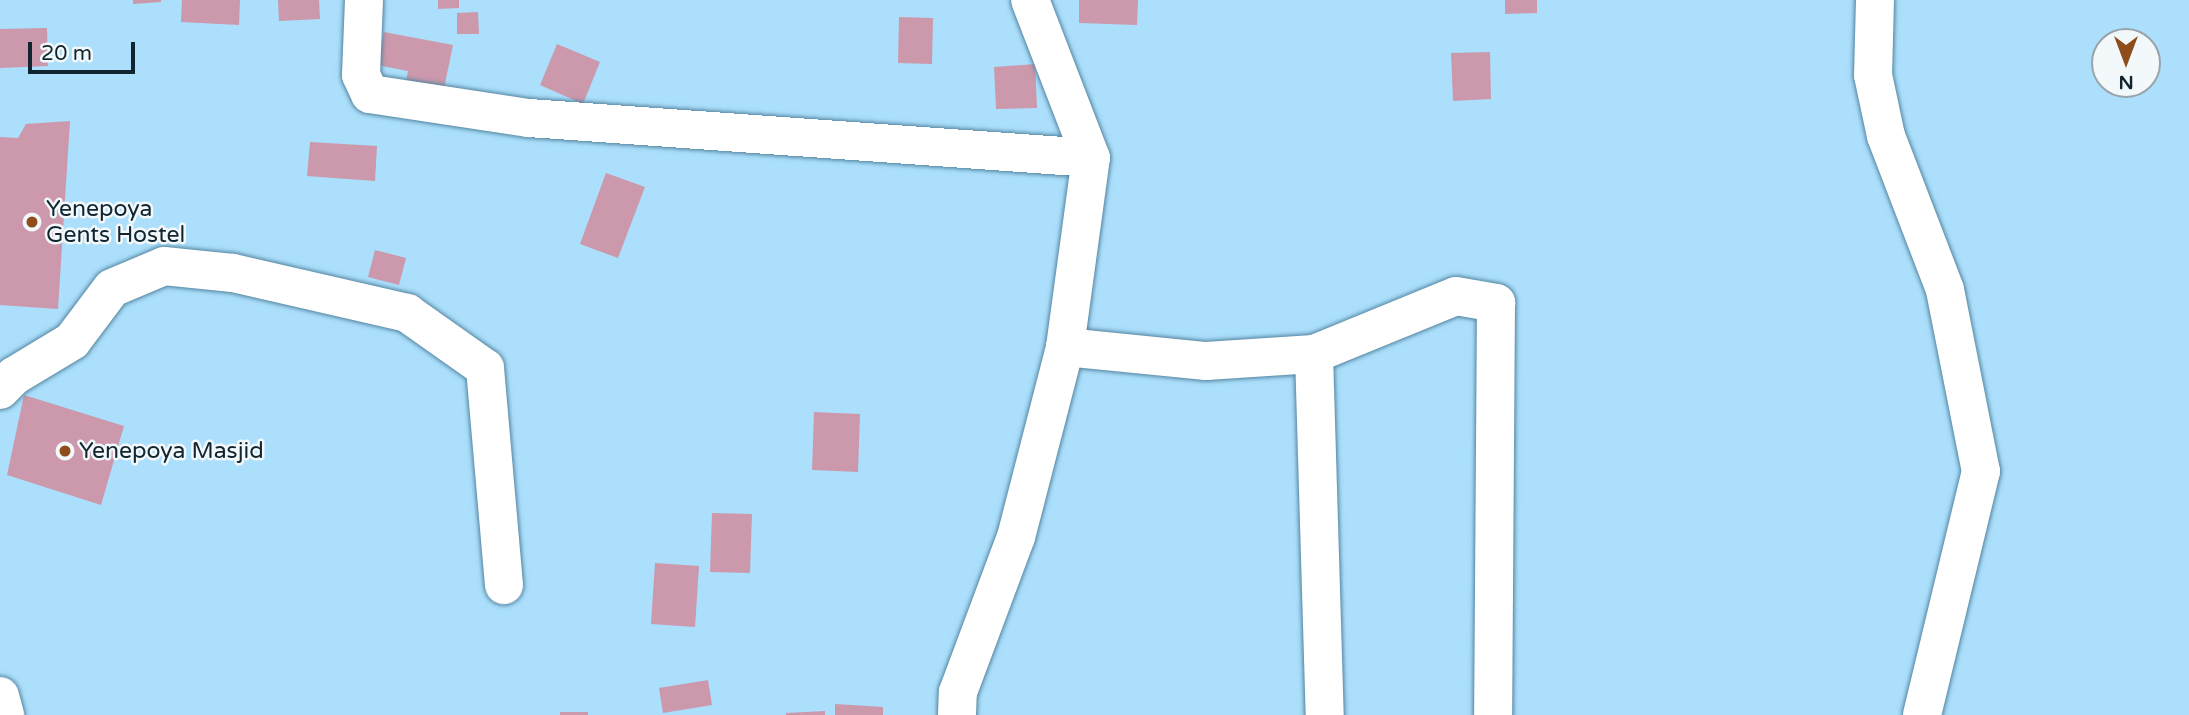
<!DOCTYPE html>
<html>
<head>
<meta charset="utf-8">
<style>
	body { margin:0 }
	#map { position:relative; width:2189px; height:715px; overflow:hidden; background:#abdffc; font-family:"Varela Round",sans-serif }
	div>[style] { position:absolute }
	.building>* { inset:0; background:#cc98ac }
	.roads { filter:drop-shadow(0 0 2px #5485a0) drop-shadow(0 0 2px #5485a0) }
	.street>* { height:38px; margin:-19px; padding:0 19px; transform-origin:19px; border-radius:19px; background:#fff }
	.dots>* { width:19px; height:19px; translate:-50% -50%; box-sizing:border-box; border:4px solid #f3f8fb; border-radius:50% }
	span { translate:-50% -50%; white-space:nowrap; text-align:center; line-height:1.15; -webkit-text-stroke:5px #f3f8fb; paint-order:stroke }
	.poi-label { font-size:23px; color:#102530 }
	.left { translate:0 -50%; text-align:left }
	.north { position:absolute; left:2091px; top:28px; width:70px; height:70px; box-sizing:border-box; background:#f3f8fb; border:2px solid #98a4aa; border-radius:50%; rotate:180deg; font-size:19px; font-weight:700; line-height:28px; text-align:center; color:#102530 }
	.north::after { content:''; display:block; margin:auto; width:24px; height:32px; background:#8f4d1b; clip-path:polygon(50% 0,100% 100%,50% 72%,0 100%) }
	.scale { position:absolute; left:28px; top:42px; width:107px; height:32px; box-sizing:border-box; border:4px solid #102530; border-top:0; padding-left:9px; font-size:21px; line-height:24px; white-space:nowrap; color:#102530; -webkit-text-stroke:5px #f3f8fb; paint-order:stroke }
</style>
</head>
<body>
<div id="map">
	<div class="building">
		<div style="clip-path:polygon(133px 0,161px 0,161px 2px,133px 4px)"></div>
		<div style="clip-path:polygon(182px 0,240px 0,239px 25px,181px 22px)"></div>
		<div style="clip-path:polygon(278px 0,319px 0,320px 19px,279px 21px)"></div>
		<div style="clip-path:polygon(438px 0,459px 0,459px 8px,438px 9px)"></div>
		<div style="clip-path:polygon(1079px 0,1138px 0,1137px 25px,1079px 23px)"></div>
		<div style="clip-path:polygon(1505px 0,1537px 0,1537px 13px,1505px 14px)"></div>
		<div style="clip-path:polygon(478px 12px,479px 34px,457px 34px,457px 13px)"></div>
		<div style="clip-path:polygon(899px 17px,933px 18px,932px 64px,898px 63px)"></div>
		<div style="clip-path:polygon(47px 28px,48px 66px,0 68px,0 29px)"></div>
		<div style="clip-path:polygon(384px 32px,453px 45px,442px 98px,404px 91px,408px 71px,377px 65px)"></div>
		<div style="clip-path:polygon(557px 44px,600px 62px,583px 104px,540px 85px)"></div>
		<div style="clip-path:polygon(1490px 52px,1491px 99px,1453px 101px,1451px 53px)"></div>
		<div style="clip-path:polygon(1035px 64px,1037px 108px,996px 109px,994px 67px)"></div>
		<div style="clip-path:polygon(70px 121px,58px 309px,0 305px,0 137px,18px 138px,26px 124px)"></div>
		<div style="clip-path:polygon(310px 142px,377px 146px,375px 181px,307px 176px)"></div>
		<div style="clip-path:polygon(606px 173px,645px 187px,618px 258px,580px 244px)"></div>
		<div style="clip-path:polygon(375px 250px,406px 258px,399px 285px,368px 277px)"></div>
		<div style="clip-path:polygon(24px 395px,124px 426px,101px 505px,7px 475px)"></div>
		<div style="clip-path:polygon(814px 412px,860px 414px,858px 472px,812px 470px)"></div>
		<div style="clip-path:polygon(712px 513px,752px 514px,750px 573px,710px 572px)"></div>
		<div style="clip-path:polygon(655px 563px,699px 566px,695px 627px,651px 624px)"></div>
		<div style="clip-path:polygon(708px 680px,712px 705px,663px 713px,659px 688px)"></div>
		<div style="clip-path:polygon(835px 704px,883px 707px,883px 715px,835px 715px)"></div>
		<div style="clip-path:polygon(825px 711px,825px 715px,786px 715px,786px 713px)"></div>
		<div style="clip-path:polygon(560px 712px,588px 712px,588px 715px,560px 715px)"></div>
	</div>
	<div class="roads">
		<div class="street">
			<div style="left:364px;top:0;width:75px;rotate:92.3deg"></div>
			<div style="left:361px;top:75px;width:21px;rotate:65deg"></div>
			<div style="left:370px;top:94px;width:161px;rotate:8.6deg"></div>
			<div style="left:529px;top:118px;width:563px;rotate:4.07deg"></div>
			<div style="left:1875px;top:0;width:75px;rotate:91.5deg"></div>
			<div style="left:1873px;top:75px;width:62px;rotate:78deg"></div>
			<div style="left:1886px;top:136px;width:165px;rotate:69deg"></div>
			<div style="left:1945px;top:290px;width:185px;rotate:78.8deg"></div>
			<div style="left:1981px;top:471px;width:251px;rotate:103.6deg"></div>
			<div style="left:1065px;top:347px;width:142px;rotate:5.7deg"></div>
			<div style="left:1206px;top:361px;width:108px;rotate:-3.7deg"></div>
			<div style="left:1314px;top:354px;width:153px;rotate:-22.2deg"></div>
			<div style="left:1456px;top:296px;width:41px;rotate:9.9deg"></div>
			<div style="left:1496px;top:303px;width:412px;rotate:90.4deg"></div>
			<div style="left:1314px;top:354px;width:361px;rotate:88.3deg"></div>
			<div style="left:0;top:390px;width:20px;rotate:-45deg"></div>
			<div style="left:14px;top:376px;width:68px;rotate:-31.1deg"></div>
			<div style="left:72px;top:341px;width:66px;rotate:-53deg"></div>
			<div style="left:112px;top:288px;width:56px;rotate:-22.9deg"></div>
			<div style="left:164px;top:266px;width:69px;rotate:5.8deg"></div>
			<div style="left:233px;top:273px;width:179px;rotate:12.9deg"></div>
			<div style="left:407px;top:313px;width:95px;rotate:35.2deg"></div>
			<div style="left:485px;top:368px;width:218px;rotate:85deg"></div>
			<div style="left:0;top:696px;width:20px;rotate:75deg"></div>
			<div style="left:957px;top:715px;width:23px;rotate:-88deg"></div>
			<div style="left:958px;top:692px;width:165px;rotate:-69.5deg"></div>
			<div style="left:1016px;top:537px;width:196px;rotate:-75.5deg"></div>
			<div style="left:1065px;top:347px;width:191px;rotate:-82.2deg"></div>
			<div style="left:1091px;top:158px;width:169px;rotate:-111.1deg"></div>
		</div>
	</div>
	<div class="dots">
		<div style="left:32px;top:222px;background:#8f4d1b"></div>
		<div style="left:65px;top:451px;background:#8f4d1b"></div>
	</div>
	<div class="poi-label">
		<span class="left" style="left:46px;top:222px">Yenepoya<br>Gents Hostel</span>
		<span class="left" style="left:79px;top:451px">Yenepoya Masjid</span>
	</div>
	<div class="north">N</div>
	<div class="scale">20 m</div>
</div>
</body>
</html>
